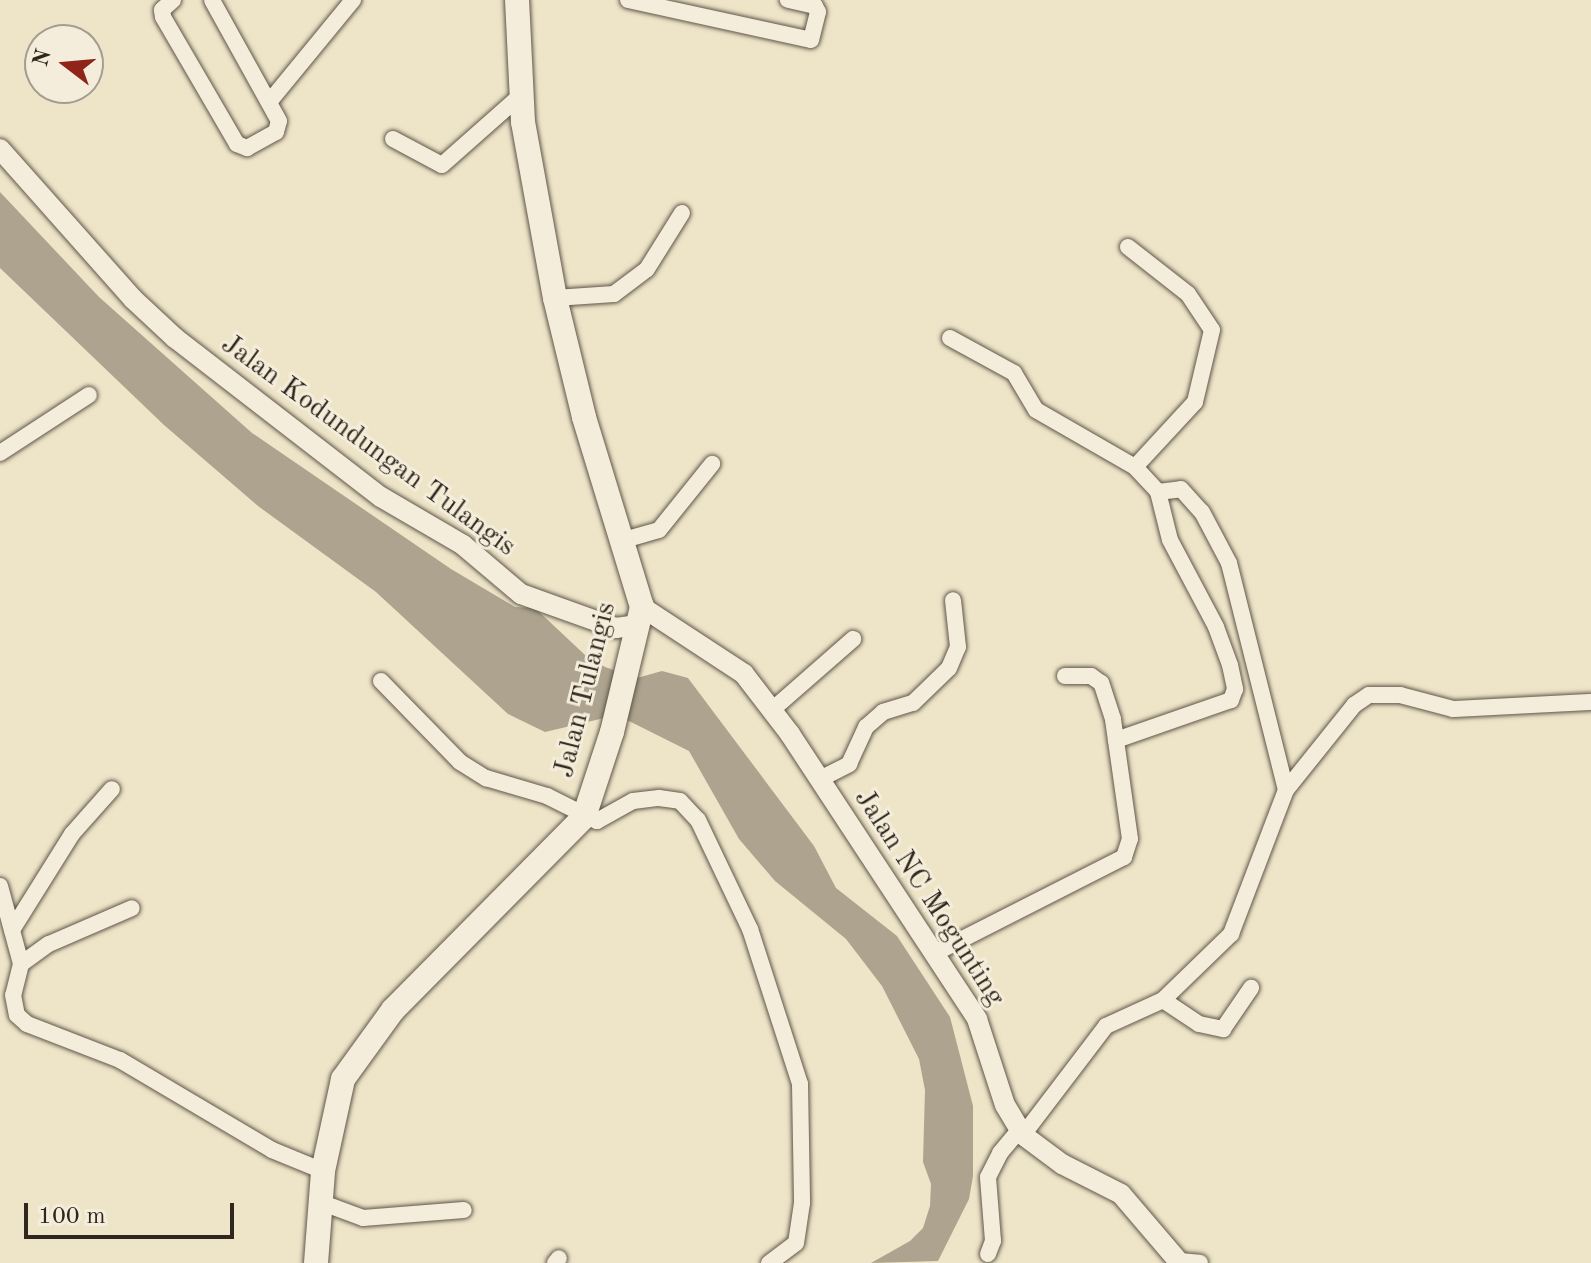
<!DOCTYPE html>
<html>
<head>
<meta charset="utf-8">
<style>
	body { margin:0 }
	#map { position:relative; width:1591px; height:1263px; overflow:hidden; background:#eee4c8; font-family:"Old Standard TT",serif }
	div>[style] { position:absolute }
	.water>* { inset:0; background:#ada38e }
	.roads { filter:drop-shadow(0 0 2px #5f5648) drop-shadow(0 0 2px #5f5648) }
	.minor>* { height:16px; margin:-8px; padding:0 8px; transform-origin:8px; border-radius:8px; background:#f4eddb }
	.tertiary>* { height:20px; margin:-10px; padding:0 10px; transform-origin:10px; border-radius:10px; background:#f4eddb }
	.secondary>* { height:24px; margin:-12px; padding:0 12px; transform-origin:12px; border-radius:12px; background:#f4eddb }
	span { translate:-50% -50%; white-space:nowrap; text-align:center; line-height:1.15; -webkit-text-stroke:6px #f4eddb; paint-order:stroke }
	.street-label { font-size:28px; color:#2f261d }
	.north { position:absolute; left:24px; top:24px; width:80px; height:80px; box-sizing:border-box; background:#f4eddb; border:2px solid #a59d8f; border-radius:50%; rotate:286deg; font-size:22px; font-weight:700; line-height:32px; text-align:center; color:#2f261d }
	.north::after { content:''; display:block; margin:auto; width:28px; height:36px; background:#8f2418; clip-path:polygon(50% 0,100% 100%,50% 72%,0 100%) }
	.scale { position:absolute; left:24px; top:1203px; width:210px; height:36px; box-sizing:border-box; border:4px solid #2f261d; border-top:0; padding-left:10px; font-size:24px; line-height:28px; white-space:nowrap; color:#2f261d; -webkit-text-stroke:6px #f4eddb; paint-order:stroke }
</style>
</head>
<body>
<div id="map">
	<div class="water">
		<div style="clip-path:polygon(0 192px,99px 297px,252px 433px,451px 569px,515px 607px,535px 608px,585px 655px,605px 667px,637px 678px,662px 671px,688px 678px,814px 846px,836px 888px,897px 936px,950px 1017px,973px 1106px,973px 1176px,969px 1199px,938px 1261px,871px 1263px,910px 1241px,923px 1228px,930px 1206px,931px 1184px,923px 1162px,925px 1090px,919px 1059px,882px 986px,846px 939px,775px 881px,739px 839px,689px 751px,617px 715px,545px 732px,508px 714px,376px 592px,258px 506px,164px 425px,0 268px)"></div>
	</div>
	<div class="roads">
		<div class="minor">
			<div style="left:173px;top:0;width:15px;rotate:138deg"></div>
			<div style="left:162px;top:10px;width:7px;rotate:82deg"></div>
			<div style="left:163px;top:17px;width:147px;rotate:59.8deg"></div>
			<div style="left:237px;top:144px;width:11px;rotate:22deg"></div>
			<div style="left:247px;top:148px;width:33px;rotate:-29deg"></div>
			<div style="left:276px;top:132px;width:11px;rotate:-75deg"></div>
			<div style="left:279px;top:121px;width:138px;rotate:-119deg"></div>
			<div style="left:628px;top:0;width:187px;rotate:12.3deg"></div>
			<div style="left:811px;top:40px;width:29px;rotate:-76deg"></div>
			<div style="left:818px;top:12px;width:7px;rotate:-117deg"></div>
			<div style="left:815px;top:6px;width:28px;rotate:-167deg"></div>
			<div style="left:270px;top:101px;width:131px;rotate:-50.6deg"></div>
			<div style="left:393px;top:139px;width:55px;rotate:28deg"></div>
			<div style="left:442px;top:165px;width:106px;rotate:-41.5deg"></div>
			<div style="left:1128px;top:247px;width:76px;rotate:38.1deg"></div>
			<div style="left:1188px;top:294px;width:43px;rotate:56.3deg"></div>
			<div style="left:1212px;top:330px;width:74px;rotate:103.3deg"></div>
			<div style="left:1195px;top:402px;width:88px;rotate:132.7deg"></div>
			<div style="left:555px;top:298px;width:59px;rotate:-3.9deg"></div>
			<div style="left:614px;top:294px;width:41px;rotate:-37.1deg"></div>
			<div style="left:647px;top:269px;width:66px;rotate:-58deg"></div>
			<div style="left:950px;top:338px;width:73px;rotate:28.7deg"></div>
			<div style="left:1014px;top:373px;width:43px;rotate:59.3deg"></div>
			<div style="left:1036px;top:410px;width:114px;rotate:29.9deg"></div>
			<div style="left:1135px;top:467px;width:34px;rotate:47deg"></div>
			<div style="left:1158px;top:492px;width:49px;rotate:76deg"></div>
			<div style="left:1170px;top:540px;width:98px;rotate:62.1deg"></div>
			<div style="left:1216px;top:627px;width:40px;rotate:69.8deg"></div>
			<div style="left:1230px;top:665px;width:25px;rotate:78deg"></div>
			<div style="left:1235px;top:689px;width:12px;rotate:110deg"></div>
			<div style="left:1231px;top:700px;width:122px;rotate:160.8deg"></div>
			<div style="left:0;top:453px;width:106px;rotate:-33.1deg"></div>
			<div style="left:1158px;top:492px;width:23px;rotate:-7deg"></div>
			<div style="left:1181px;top:489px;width:31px;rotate:48deg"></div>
			<div style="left:1202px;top:512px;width:58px;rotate:62.1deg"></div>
			<div style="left:1229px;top:563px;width:234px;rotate:75.9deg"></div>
			<div style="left:624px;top:540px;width:36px;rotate:-16deg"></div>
			<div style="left:659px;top:530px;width:85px;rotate:-51.2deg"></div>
			<div style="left:381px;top:681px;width:113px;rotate:45.7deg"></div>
			<div style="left:460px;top:762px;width:31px;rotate:32deg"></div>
			<div style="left:486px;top:778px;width:64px;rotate:16.4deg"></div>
			<div style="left:547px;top:796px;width:56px;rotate:26.6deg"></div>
			<div style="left:597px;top:821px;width:41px;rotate:-29.1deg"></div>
			<div style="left:633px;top:801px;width:26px;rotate:-7deg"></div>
			<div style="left:659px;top:798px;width:21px;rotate:8deg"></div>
			<div style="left:680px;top:801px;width:26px;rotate:47deg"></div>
			<div style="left:698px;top:820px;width:121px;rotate:64.5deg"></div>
			<div style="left:750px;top:929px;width:163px;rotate:72.1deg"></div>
			<div style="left:800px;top:1084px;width:119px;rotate:89deg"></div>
			<div style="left:802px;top:1203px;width:40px;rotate:98.5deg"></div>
			<div style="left:796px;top:1243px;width:34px;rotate:143deg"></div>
			<div style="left:772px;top:710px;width:108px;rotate:-41.2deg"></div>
			<div style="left:820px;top:779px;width:33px;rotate:-27deg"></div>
			<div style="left:849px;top:764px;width:41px;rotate:-65.3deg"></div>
			<div style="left:866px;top:727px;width:23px;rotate:-41deg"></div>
			<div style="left:883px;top:712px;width:31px;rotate:-17deg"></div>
			<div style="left:913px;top:703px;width:50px;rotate:-44.2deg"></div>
			<div style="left:949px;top:668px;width:23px;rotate:-67deg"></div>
			<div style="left:958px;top:647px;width:47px;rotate:-96.1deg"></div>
			<div style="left:0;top:886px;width:81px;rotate:74.9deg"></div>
			<div style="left:21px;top:964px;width:32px;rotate:104deg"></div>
			<div style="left:13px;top:995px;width:20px;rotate:79deg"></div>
			<div style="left:17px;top:1015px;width:13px;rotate:42deg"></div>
			<div style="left:27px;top:1024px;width:100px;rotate:21.2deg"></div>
			<div style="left:120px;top:1060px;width:177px;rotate:30.6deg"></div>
			<div style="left:272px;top:1150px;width:55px;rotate:22.4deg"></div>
			<div style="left:12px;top:930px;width:113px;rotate:-58deg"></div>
			<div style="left:72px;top:834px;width:60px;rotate:-48.4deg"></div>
			<div style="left:937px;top:952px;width:210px;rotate:-26.9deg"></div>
			<div style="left:1124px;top:857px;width:19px;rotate:-72deg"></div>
			<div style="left:1130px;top:839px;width:121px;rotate:-98.1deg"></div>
			<div style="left:1113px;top:719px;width:38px;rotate:-108deg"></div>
			<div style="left:1101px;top:683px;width:12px;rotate:-145deg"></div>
			<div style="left:1091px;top:676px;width:26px;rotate:180deg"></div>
			<div style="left:21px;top:964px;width:34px;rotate:-36deg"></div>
			<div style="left:49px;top:944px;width:90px;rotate:-23.4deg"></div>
			<div style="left:1163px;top:1000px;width:43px;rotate:33.7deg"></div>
			<div style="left:1199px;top:1024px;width:25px;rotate:12deg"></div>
			<div style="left:1223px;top:1029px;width:50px;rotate:-55.7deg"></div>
			<div style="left:1023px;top:1135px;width:137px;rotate:-52.7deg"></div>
			<div style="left:1106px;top:1026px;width:63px;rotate:-24.5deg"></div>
			<div style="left:1163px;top:1000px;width:95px;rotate:-44.1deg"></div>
			<div style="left:1231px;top:934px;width:154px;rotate:-69.1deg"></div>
			<div style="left:1286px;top:790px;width:109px;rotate:-51.3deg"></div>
			<div style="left:1354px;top:705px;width:18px;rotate:-34deg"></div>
			<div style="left:1369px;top:695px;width:31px"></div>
			<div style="left:1400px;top:695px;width:55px;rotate:14.8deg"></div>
			<div style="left:1453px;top:709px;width:138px;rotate:-2.9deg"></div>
			<div style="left:320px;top:1202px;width:46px;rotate:20.4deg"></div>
			<div style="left:363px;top:1218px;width:101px;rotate:-4.5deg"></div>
			<div style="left:988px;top:1254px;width:14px;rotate:-69deg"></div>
			<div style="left:993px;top:1241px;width:64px;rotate:-94.5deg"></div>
			<div style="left:988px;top:1177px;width:27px;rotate:-63deg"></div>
			<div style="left:1000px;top:1153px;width:31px;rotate:-50deg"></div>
			<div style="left:1179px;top:1261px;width:21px;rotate:5deg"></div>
			<div style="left:555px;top:1263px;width:6px;rotate:-51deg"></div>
		</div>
		<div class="tertiary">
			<div style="left:0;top:149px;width:200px;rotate:48.4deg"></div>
			<div style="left:133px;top:299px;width:57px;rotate:42.9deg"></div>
			<div style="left:175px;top:338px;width:260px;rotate:37.7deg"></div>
			<div style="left:381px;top:497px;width:95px;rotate:30.3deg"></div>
			<div style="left:463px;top:545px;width:76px;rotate:40.2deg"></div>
			<div style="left:521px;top:594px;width:101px;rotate:19.7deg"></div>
			<div style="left:616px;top:628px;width:22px;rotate:-8deg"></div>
			<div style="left:642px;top:607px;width:122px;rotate:33.3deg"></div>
			<div style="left:744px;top:674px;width:76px;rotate:52.5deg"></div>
			<div style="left:790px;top:734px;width:341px;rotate:56.7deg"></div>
			<div style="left:977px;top:1019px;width:90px;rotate:72deg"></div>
			<div style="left:1005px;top:1105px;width:35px;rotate:59deg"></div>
			<div style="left:1023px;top:1135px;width:49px;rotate:36.6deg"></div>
			<div style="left:1062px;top:1164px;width:66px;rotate:27deg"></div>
			<div style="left:1121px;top:1194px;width:91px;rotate:49.5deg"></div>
		</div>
		<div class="secondary">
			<div style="left:316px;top:1263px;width:92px;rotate:-85.6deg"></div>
			<div style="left:323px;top:1171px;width:94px;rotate:-77.7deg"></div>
			<div style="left:343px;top:1079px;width:85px;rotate:-54.1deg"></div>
			<div style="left:393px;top:1010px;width:272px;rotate:-45.3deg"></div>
			<div style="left:584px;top:817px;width:89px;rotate:-71.8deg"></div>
			<div style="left:612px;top:732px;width:129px;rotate:-76.5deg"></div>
			<div style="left:642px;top:607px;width:199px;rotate:-107deg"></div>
			<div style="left:584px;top:417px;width:122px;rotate:-103.7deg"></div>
			<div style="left:555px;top:298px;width:179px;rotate:-100.3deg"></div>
			<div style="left:523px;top:122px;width:122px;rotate:-92.8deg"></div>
		</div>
	</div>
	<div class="street-label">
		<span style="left:368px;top:446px;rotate:36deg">Jalan Kodundungan Tulangis</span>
		<span style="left:586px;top:690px;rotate:-76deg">Jalan Tulangis</span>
		<span style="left:929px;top:898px;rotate:57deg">Jalan NC Mogunting</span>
	</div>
	<div class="north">N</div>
	<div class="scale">100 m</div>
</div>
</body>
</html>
